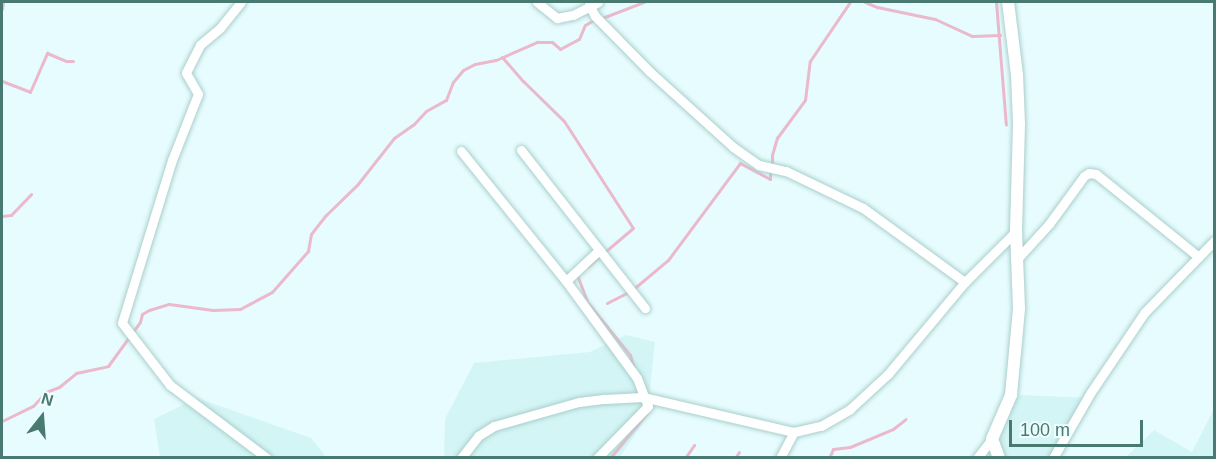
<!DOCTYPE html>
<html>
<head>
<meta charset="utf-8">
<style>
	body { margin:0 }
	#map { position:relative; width:1216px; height:459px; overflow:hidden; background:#e7fcfe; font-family:Arial,sans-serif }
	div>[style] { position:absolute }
	.residential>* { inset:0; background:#d4f5f5 }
	.stream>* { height:3px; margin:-1.5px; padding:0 1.5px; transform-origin:1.5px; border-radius:1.5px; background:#eab9cc }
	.roads { filter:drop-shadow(0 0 2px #a9cfcb) drop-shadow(0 0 2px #a9cfcb) }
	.minor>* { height:9px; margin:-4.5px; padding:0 4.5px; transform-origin:4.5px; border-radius:4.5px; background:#fff }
	.tertiary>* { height:12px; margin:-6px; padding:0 6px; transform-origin:6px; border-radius:6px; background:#fff }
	span { translate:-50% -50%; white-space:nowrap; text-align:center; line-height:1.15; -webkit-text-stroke:4.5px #effeff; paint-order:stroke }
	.frame { position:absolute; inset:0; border:3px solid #497a71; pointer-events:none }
	.north { position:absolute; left:12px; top:387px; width:60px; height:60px; -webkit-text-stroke:4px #effeff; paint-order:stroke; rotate:17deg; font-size:16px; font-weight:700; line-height:24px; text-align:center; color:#497a71 }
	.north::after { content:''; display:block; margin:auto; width:21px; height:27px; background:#497a71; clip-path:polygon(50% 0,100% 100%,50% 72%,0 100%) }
	.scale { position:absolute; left:1009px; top:420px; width:134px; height:27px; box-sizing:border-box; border:3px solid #497a71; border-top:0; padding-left:8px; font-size:18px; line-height:21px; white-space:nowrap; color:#497a71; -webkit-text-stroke:4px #effeff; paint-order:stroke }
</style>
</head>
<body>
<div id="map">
	<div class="residential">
		<div style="clip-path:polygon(626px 335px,655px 342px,648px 407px,640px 427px,620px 457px,444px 458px,445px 419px,474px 363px,590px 352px)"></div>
		<div style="clip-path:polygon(1019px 395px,1093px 398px,1057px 452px,1062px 457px,979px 458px)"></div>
		<div style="clip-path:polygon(197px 398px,311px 438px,326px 457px,160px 457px,154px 419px)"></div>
		<div style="clip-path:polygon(1214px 409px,1214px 457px,1126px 457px,1154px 430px,1192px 452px)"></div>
	</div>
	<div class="stream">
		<div style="left:865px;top:2px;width:13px;rotate:23deg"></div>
		<div style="left:877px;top:7px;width:59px;rotate:11.7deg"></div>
		<div style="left:935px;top:19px;width:41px;rotate:24.7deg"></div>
		<div style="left:972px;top:36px;width:28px;rotate:-2deg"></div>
		<div style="left:996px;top:2px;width:123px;rotate:85.4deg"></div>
		<div style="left:2px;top:9px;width:7px;rotate:-82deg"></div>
		<div style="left:602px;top:18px;width:45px;rotate:-20.9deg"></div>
		<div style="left:502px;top:57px;width:32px;rotate:49deg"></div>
		<div style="left:523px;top:81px;width:57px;rotate:44.3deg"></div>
		<div style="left:564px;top:121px;width:127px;rotate:57.2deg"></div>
		<div style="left:633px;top:228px;width:60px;rotate:139.7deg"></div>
		<div style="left:2px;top:81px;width:30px;rotate:21deg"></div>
		<div style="left:30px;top:92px;width:43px;rotate:-66.4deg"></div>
		<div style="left:47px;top:53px;width:21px;rotate:23deg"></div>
		<div style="left:66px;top:61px;width:7px"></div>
		<div style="left:772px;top:165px;width:10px;rotate:-90deg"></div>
		<div style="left:772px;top:155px;width:18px;rotate:-74deg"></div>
		<div style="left:777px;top:138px;width:47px;rotate:-53.6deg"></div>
		<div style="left:805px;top:100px;width:39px;rotate:-83deg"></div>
		<div style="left:810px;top:61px;width:71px;rotate:-55.9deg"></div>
		<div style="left:2px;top:216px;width:9px;rotate:-6deg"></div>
		<div style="left:11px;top:215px;width:29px;rotate:-46deg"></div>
		<div style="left:579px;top:273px;width:3px;rotate:135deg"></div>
		<div style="left:577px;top:275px;width:30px;rotate:69deg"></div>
		<div style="left:588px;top:303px;width:67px;rotate:51.1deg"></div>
		<div style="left:630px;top:355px;width:14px;rotate:73deg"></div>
		<div style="left:607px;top:303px;width:27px;rotate:-27deg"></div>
		<div style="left:631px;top:291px;width:48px;rotate:-40deg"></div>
		<div style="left:668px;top:260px;width:121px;rotate:-53.4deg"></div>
		<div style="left:740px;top:163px;width:34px;rotate:28deg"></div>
		<div style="left:770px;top:179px;width:6px;rotate:-90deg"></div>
		<div style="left:2px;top:421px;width:34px;rotate:-26deg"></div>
		<div style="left:33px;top:406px;width:19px;rotate:-47deg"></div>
		<div style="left:46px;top:392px;width:14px;rotate:-21deg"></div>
		<div style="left:59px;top:387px;width:22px;rotate:-39deg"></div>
		<div style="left:76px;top:373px;width:33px;rotate:-12deg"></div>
		<div style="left:108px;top:366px;width:54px;rotate:-54deg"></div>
		<div style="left:140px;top:322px;width:8px;rotate:-76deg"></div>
		<div style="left:142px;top:314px;width:8px;rotate:-30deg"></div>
		<div style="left:149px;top:310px;width:21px;rotate:-17deg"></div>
		<div style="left:169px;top:304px;width:44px;rotate:7.8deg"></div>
		<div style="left:213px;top:310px;width:27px;rotate:-2deg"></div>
		<div style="left:240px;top:309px;width:36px;rotate:-28deg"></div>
		<div style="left:272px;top:292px;width:55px;rotate:-48.7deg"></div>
		<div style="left:308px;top:251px;width:17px;rotate:-80deg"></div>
		<div style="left:311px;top:234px;width:23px;rotate:-52deg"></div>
		<div style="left:325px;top:216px;width:45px;rotate:-44.1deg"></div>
		<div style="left:357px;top:185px;width:60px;rotate:-51.8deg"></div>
		<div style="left:394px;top:138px;width:24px;rotate:-35deg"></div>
		<div style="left:414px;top:124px;width:18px;rotate:-47deg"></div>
		<div style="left:426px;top:111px;width:23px;rotate:-29deg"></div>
		<div style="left:446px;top:100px;width:19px;rotate:-69deg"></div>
		<div style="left:453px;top:82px;width:16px;rotate:-50deg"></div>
		<div style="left:463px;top:70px;width:13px;rotate:-27deg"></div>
		<div style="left:475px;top:64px;width:21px;rotate:-11deg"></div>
		<div style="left:496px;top:60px;width:45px;rotate:-23.7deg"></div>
		<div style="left:537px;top:42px;width:15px"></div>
		<div style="left:552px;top:42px;width:11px;rotate:41deg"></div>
		<div style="left:560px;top:49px;width:21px;rotate:-28deg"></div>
		<div style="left:579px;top:39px;width:15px;rotate:-67deg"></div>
		<div style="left:585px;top:25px;width:8px;rotate:-30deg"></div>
		<div style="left:610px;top:458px;width:58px;rotate:-50.6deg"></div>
		<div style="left:685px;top:458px;width:16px;rotate:-55deg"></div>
		<div style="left:735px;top:458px;width:7px;rotate:-56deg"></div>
		<div style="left:829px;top:458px;width:10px;rotate:-66deg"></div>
		<div style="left:833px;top:449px;width:17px;rotate:-7deg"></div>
		<div style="left:850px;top:447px;width:47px;rotate:-22.7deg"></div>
		<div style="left:893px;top:429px;width:16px;rotate:-38deg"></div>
	</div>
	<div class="roads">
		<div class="minor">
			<div style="left:241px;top:2px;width:33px;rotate:129deg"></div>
			<div style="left:220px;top:28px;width:26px;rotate:140deg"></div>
			<div style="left:200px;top:45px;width:31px;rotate:117deg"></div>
			<div style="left:186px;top:73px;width:24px;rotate:60deg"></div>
			<div style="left:198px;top:94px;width:71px;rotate:111.5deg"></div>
			<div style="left:172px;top:160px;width:170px;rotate:107.1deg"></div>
			<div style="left:122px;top:323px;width:78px;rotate:52.3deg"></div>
			<div style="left:170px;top:385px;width:121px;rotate:37deg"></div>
			<div style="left:537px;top:2px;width:26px;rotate:39deg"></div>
			<div style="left:557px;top:18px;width:16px;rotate:-11deg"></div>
			<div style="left:573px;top:15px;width:28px;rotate:-27deg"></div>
			<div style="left:589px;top:5px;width:13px;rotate:61deg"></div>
			<div style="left:595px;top:16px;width:77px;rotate:45.5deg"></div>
			<div style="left:649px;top:71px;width:113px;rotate:42.1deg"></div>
			<div style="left:733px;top:147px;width:32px;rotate:35deg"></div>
			<div style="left:759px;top:165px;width:28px;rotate:13deg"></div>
			<div style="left:786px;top:171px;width:85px;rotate:25.7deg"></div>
			<div style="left:863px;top:208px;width:126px;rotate:36deg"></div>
			<div style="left:521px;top:150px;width:201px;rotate:51.9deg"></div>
			<div style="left:461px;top:151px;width:167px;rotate:51.1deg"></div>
			<div style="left:566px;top:281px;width:120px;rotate:53.8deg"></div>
			<div style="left:637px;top:378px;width:30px;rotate:69deg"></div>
			<div style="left:648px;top:406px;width:73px;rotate:134.4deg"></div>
			<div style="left:1018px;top:258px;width:46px;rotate:-47.6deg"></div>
			<div style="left:1049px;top:224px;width:59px;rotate:-53.9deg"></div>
			<div style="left:1084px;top:176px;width:6px;rotate:-31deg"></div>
			<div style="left:1089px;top:173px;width:7px;rotate:8deg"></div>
			<div style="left:1096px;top:174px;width:132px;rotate:38.9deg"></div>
			<div style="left:566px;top:281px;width:45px;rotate:-43.2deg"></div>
			<div style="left:461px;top:458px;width:28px;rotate:-52deg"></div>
			<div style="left:478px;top:436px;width:19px;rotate:-32deg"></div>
			<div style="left:494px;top:426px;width:88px;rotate:-15.8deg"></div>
			<div style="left:579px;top:402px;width:26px;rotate:-7deg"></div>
			<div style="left:605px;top:399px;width:38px;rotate:-3deg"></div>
			<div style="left:643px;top:397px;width:155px;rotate:13.1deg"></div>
			<div style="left:794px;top:432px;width:28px;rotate:-13deg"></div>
			<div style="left:821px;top:426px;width:34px;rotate:-30deg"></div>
			<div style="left:850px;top:409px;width:52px;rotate:-42.6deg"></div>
			<div style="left:888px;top:374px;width:120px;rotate:-50.1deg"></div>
			<div style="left:965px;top:282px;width:72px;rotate:-45deg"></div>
			<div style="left:780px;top:458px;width:30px;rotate:-62deg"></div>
			<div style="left:977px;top:458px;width:24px;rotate:-52deg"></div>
			<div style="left:1053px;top:458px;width:76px;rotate:-60.1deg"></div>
			<div style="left:1091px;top:392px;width:95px;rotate:-56.1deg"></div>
			<div style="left:1144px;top:313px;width:100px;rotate:-45.8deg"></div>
		</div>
		<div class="tertiary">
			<div style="left:999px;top:458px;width:20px;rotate:-110deg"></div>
			<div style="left:992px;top:439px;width:48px;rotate:-66.6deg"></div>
			<div style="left:1011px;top:395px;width:86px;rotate:-84.7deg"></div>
			<div style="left:1019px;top:309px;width:78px;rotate:-92.2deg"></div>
			<div style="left:1016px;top:231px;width:107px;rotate:-88.4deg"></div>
			<div style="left:1019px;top:124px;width:49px;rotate:-92.3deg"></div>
			<div style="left:1017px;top:75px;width:74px;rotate:-97deg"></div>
		</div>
	</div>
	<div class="frame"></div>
	<div class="north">N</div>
	<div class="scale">100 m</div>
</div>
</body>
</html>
